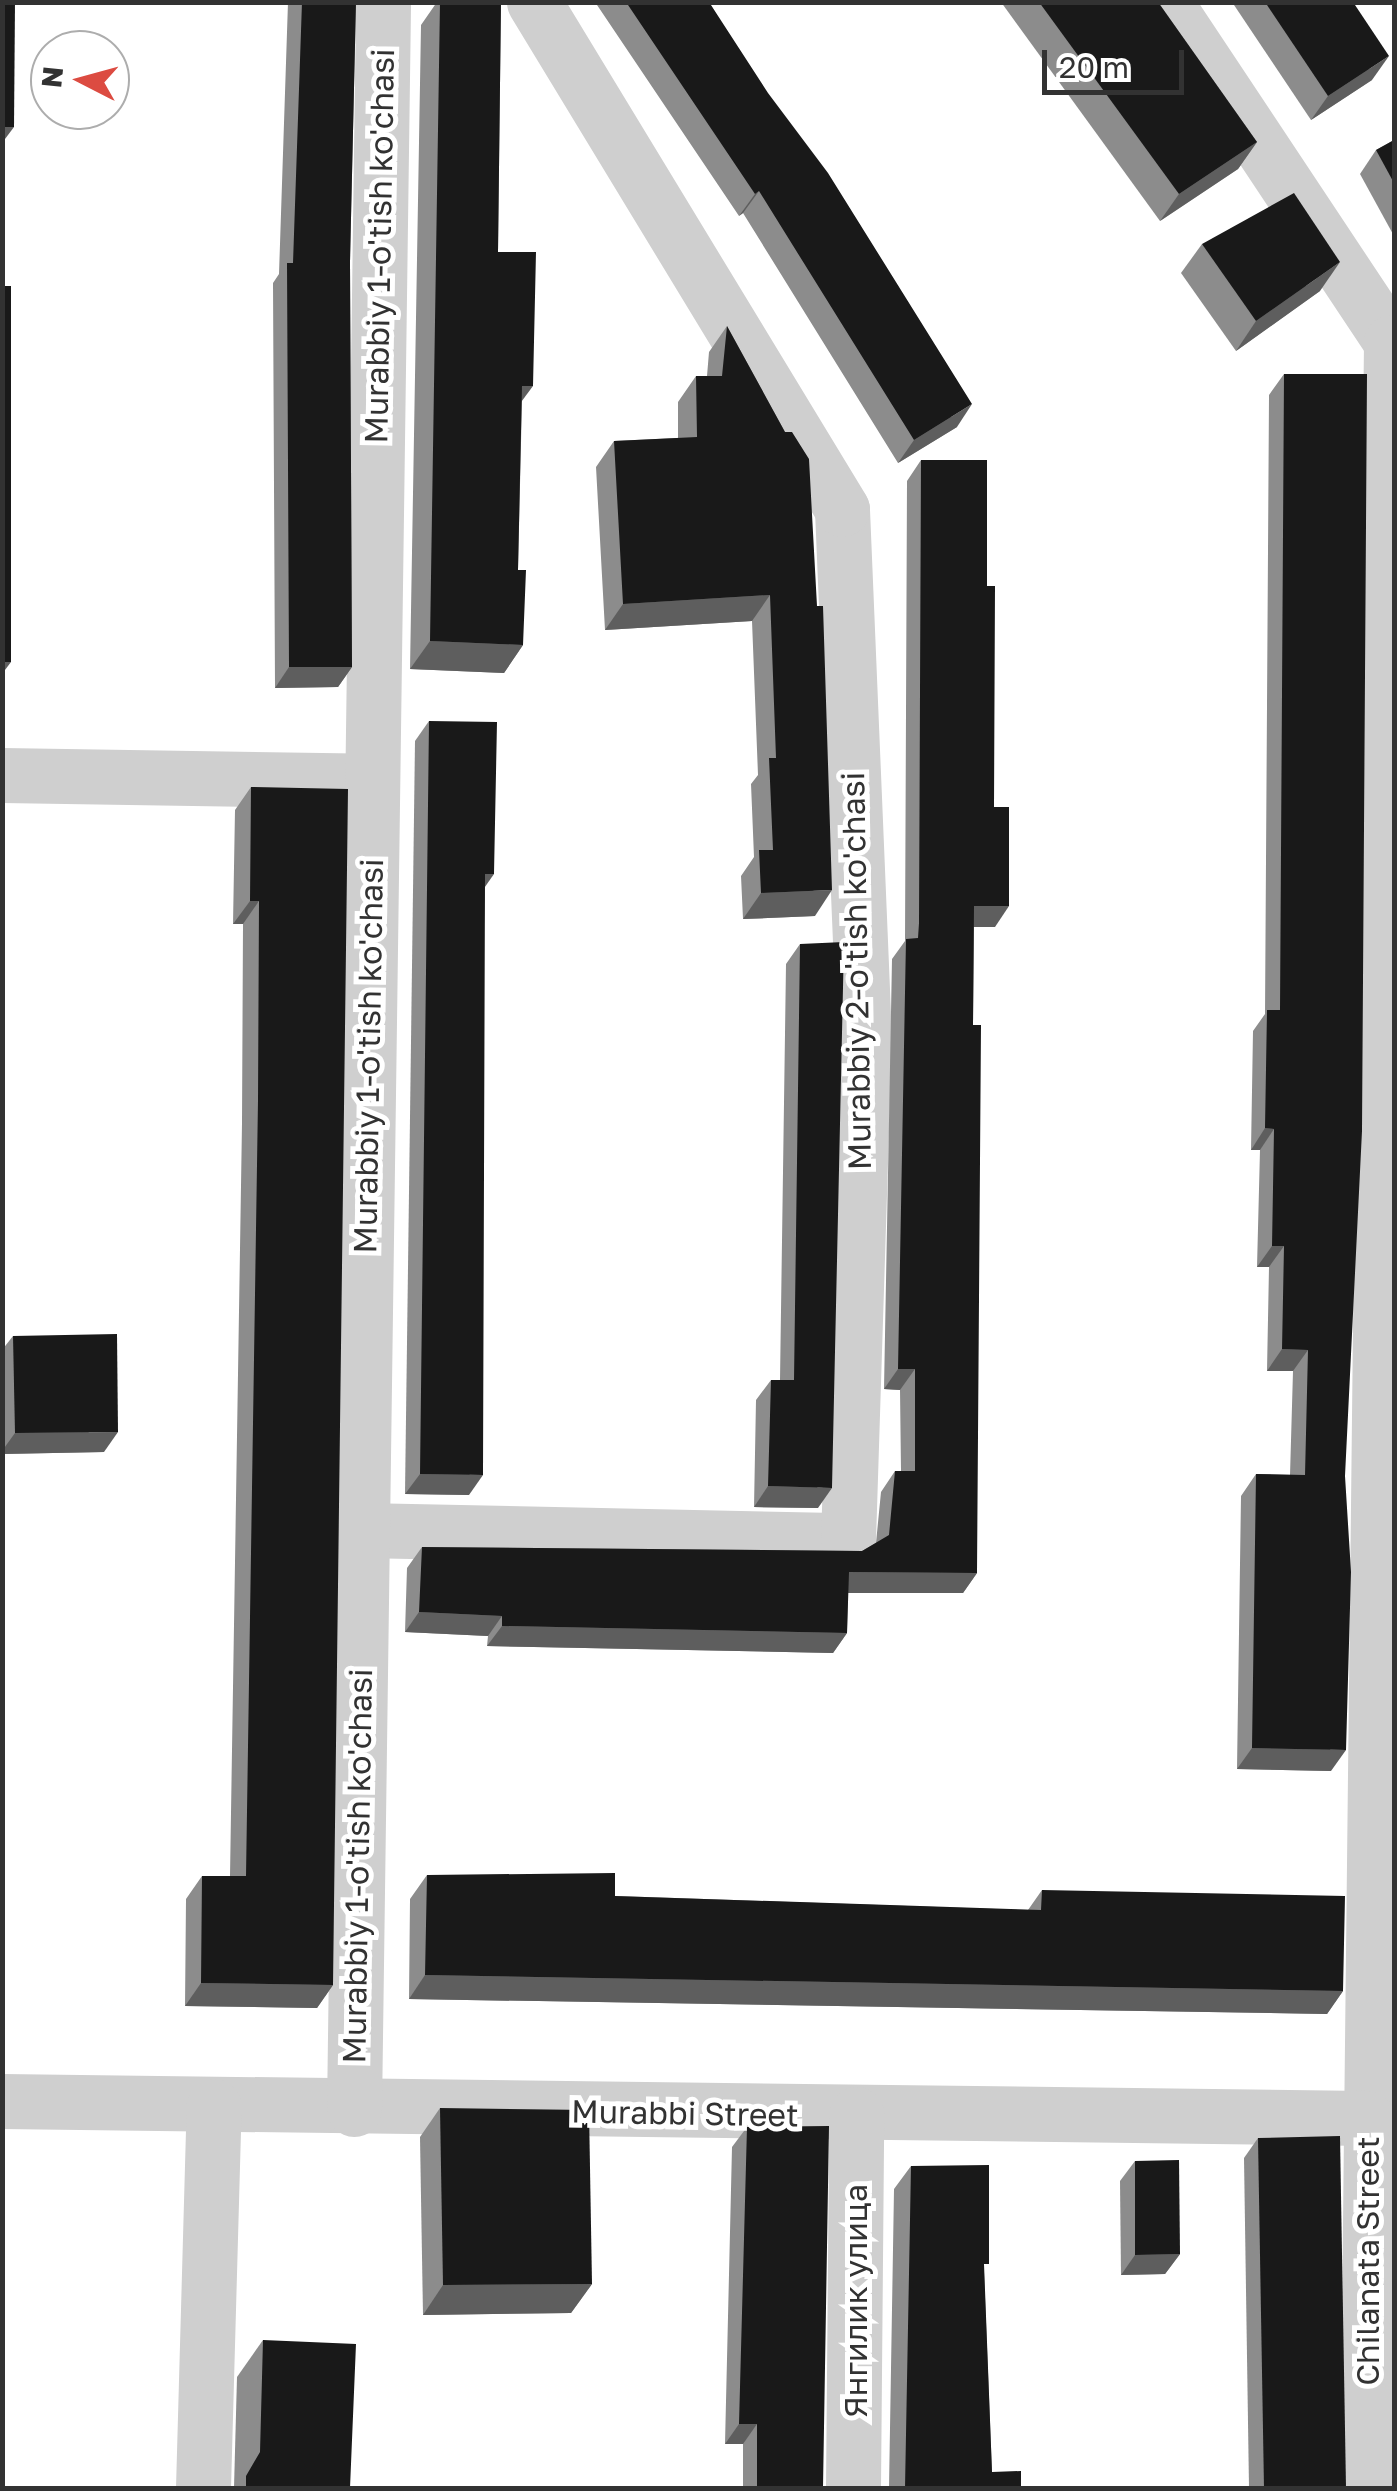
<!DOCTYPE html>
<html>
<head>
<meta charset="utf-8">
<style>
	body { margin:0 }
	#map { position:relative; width:1397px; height:2491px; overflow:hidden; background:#fff; font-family:"Golos Text",sans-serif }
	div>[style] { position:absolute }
	.minor>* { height:55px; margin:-27.5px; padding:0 27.5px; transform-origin:27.5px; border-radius:27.5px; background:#cfcfcf }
	.wall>* { inset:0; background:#8c8c8c }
	.shaded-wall>* { inset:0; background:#5e5e5e }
	.building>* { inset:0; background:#191919 }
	span { translate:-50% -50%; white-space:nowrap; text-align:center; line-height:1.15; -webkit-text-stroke:10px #fff; paint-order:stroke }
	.street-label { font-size:32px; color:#323232 }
	.frame { position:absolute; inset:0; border:5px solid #323232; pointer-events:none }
	.north { position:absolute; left:30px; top:30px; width:100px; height:100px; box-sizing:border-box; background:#fff; border:2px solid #adadad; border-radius:50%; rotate:276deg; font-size:28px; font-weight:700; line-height:40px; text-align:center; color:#323232 }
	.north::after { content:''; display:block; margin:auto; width:35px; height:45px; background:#dc4b41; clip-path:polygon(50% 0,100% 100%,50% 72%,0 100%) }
	.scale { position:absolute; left:1042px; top:50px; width:142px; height:45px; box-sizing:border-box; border:5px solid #323232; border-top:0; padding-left:12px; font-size:30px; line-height:35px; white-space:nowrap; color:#323232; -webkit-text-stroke:8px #fff; paint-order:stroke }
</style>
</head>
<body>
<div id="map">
	<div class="minor">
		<div style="left:1165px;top:2px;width:408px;rotate:56.4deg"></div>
		<div style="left:1391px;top:342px;width:2146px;rotate:90.64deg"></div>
		<div style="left:2px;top:775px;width:370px;rotate:0.9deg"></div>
		<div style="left:361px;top:1530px;width:487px;rotate:1.2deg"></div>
		<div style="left:848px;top:1540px;width:503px;rotate:-88.18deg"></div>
		<div style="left:864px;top:1037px;width:528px;rotate:-92.39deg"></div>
		<div style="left:842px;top:509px;width:593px;rotate:-121.28deg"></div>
		<div style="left:2px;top:2101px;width:1365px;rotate:0.71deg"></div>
		<div style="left:354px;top:2109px;width:2107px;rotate:-89.21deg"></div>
		<div style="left:203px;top:2488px;width:382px;rotate:-88.4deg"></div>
		<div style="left:853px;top:2488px;width:374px;rotate:-89.5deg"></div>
	</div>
	<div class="wall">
		<div style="clip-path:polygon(288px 2px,356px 2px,350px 262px,352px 667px,338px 687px,275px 688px,273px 283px,279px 274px)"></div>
		<div style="clip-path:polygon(437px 2px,501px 2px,498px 252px,522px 401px,518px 570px,523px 645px,504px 673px,410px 669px,421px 25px)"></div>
		<div style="clip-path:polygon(595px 2px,709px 2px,957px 427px,898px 463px,743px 213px,739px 216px)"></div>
		<div style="clip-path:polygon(1001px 2px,1158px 2px,1257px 142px,1238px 169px,1160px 221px)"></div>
		<div style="clip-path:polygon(1232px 2px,1353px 2px,1372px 80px,1311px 120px)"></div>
		<div style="clip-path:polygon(1394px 140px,1394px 236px,1360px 174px,1376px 150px)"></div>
		<div style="clip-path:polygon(1202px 244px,1320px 291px,1236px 351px,1181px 273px)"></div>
		<div style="clip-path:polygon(727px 326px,785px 432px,815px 916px,743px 919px,741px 876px,754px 857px,751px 784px,758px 775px,752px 621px,605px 630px,596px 467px,614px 441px,678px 438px,678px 402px,696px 376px,707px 376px,709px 352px)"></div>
		<div style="clip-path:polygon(1284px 374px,1331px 1771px,1237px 1769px,1241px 1496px,1256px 1474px,1290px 1475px,1293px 1371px,1267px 1371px,1269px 1267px,1257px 1267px,1260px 1150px,1251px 1150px,1253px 1031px,1265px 1014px,1269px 395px)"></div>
		<div style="clip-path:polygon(921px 460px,987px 586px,994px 807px,995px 927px,974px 927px,973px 1025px,977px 1573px,963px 1593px,848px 1593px,847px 1633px,833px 1653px,487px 1646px,488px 1636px,405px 1632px,407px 1568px,422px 1547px,862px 1551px,876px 1543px,881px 1492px,895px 1471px,901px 1471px,900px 1390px,884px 1389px,892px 959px,905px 941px,907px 481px)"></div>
		<div style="clip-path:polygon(429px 721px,485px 887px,469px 1495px,405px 1494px,415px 741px)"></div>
		<div style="clip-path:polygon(251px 787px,333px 1985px,317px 2008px,185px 2006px,186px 1899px,202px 1876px,230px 1876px,242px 1123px,243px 924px,233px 924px,235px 810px)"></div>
		<div style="clip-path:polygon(800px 944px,818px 1508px,754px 1507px,756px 1400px,771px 1380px,780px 1380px,786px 964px)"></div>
		<div style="clip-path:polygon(13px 1336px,104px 1452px,2px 1454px,2px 1350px)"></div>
		<div style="clip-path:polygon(427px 1875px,615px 1896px,1028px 1910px,1042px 1890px,1343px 1991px,1327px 2014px,409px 1999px,410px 1899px)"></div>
		<div style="clip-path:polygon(440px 2108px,592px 2284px,571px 2313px,423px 2315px,420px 2137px)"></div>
		<div style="clip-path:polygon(747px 2127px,823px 2488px,743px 2488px,743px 2444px,725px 2444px,732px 2147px)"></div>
		<div style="clip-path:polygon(1258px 2138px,1346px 2488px,1249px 2488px,1244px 2158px)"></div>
		<div style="clip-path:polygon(1135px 2161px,1180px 2254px,1165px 2274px,1121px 2275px,1120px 2181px)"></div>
		<div style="clip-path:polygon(911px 2166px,984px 2272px,992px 2472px,1021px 2488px,889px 2488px,894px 2189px)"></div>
		<div style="clip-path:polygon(263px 2340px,350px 2488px,234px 2488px,237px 2377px)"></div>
	</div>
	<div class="shaded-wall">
		<div style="clip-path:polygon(1389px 56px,1372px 80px,1311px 120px,1328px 96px)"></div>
		<div style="clip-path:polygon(2px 127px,14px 127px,2px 143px)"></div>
		<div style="clip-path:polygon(1257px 142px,1238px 169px,1160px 221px,1179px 194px)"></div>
		<div style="clip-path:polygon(759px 191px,743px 213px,739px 216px,755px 194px)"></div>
		<div style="clip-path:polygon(1340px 262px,1320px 291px,1236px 351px,1256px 321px)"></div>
		<div style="clip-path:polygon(522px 386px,533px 386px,513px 413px)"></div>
		<div style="clip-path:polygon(972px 404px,957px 427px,898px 463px,914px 440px)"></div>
		<div style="clip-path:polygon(770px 595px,752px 621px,605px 630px,623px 604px)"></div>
		<div style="clip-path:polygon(430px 641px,523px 645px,504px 673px,410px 669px)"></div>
		<div style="clip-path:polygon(2px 662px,11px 662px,2px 674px)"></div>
		<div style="clip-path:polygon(289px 667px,352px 667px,338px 687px,275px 688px)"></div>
		<div style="clip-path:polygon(485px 874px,494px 874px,480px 894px)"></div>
		<div style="clip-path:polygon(832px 890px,815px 916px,743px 919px,761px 893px)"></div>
		<div style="clip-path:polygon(250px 901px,259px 901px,243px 924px,233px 924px)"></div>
		<div style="clip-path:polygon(974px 906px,1009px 906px,995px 927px,960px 927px)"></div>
		<div style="clip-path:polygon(1265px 1128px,1274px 1129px,1260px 1150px,1251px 1150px)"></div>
		<div style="clip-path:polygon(1272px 1246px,1284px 1246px,1269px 1267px,1257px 1267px)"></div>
		<div style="clip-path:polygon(1282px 1349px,1308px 1350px,1293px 1371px,1267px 1371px)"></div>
		<div style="clip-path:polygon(898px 1369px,915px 1369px,900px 1390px,884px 1389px)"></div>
		<div style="clip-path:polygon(118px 1432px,104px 1452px,2px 1454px,2px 1451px,15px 1433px)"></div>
		<div style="clip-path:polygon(420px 1474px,483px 1475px,469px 1495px,405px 1494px)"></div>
		<div style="clip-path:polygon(768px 1486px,832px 1488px,818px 1508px,754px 1507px)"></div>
		<div style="clip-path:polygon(849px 1572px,977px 1573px,963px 1593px,835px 1593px)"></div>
		<div style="clip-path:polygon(419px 1612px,502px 1616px,488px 1636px,405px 1632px)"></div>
		<div style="clip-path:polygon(502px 1626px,847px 1633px,833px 1653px,487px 1646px)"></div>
		<div style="clip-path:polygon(1252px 1748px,1346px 1750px,1331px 1771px,1237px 1769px)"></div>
		<div style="clip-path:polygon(425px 1975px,1343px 1991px,1327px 2014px,409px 1999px)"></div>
		<div style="clip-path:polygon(201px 1983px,333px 1985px,317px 2008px,185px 2006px)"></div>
		<div style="clip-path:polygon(1180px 2254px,1165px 2274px,1121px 2275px,1135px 2255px)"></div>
		<div style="clip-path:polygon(592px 2284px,571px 2313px,423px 2315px,443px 2285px)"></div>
		<div style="clip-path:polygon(739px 2424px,757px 2424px,743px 2444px,725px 2444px)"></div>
	</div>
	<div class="building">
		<div style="clip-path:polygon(2px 2px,15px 2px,14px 127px,2px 127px)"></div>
		<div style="clip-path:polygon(302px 2px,356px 2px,350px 262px,352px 667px,289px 667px,287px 263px,293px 263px)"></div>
		<div style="clip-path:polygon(440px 2px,501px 2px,498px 252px,536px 252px,533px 386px,522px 386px,518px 570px,526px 570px,523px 645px,430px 641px)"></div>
		<div style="clip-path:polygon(626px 2px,709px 2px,768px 93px,828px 173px,972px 404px,914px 440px,759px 191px,755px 194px)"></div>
		<div style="clip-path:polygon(1039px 2px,1158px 2px,1257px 142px,1179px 194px)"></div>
		<div style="clip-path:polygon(1265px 2px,1353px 2px,1389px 56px,1328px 96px)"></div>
		<div style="clip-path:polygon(1394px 140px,1394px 183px,1376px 150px)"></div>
		<div style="clip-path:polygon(1294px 193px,1340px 262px,1256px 321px,1202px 244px)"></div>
		<div style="clip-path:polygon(2px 286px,11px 286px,11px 662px,2px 662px)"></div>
		<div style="clip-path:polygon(727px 326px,785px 432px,792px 432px,809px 459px,817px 606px,823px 606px,832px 890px,761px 893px,759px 850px,773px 850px,769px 758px,776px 758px,770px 595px,623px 604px,614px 441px,697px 437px,696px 376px,722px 376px)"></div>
		<div style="clip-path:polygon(1284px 374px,1367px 374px,1362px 1131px,1345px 1476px,1351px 1572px,1346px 1750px,1252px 1748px,1256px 1474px,1305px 1475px,1308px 1350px,1282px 1349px,1284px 1246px,1272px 1246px,1274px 1129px,1265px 1128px,1267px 1010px,1280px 1010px)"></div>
		<div style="clip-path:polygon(921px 460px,987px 460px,987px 586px,995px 586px,994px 807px,1009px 807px,1009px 906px,974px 906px,973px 1025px,981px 1025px,977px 1573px,849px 1572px,847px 1633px,502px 1626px,502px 1616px,419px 1612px,422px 1547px,862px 1551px,889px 1535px,895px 1471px,915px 1471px,915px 1369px,898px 1369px,906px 939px,918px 938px,919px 923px)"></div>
		<div style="clip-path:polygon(429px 721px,497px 722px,494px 874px,485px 874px,483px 1475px,420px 1474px)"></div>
		<div style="clip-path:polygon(251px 787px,348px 789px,333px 1985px,201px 1983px,202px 1876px,246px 1876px,258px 1100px,259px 901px,250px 901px)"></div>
		<div style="clip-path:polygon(844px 942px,832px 1488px,768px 1486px,771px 1380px,794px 1380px,800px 944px)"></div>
		<div style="clip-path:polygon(2px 1077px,5px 1337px,2px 1337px)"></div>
		<div style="clip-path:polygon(117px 1334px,118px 1432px,15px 1433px,13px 1336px)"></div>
		<div style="clip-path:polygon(615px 1873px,615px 1896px,1041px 1910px,1042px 1890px,1345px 1896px,1343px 1991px,425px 1975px,427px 1875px)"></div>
		<div style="clip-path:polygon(440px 2108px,589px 2110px,592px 2284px,443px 2285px)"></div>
		<div style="clip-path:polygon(829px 2126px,823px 2488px,757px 2488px,757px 2424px,739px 2424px,747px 2127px)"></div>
		<div style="clip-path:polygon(1340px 2136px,1346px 2488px,1264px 2488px,1258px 2138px)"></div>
		<div style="clip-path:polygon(1179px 2160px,1180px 2254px,1135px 2255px,1135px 2161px)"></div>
		<div style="clip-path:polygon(989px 2165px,989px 2264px,984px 2264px,992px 2472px,1021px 2471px,1021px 2488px,905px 2488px,911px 2166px)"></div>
		<div style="clip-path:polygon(263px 2340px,356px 2344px,350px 2488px,246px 2488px,246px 2476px,260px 2452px)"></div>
	</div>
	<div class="street-label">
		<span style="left:379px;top:246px;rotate:-89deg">Murabbiy 1-o'tish ko'chasi</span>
		<span style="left:856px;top:971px;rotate:-91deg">Murabbiy 2-o'tish ko'chasi</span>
		<span style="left:368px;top:1056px;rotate:-89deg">Murabbiy 1-o'tish ko'chasi</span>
		<span style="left:357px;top:1866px;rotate:-89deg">Murabbiy 1-o'tish ko'chasi</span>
		<span style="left:685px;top:2113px;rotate:1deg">Murabbi Street</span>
		<span style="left:1367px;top:2261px;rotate:-90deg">Chilanata Street</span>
		<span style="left:855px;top:2301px;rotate:-90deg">Янгилик улица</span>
	</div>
	<div class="frame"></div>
	<div class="north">N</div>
	<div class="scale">20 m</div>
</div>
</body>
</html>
